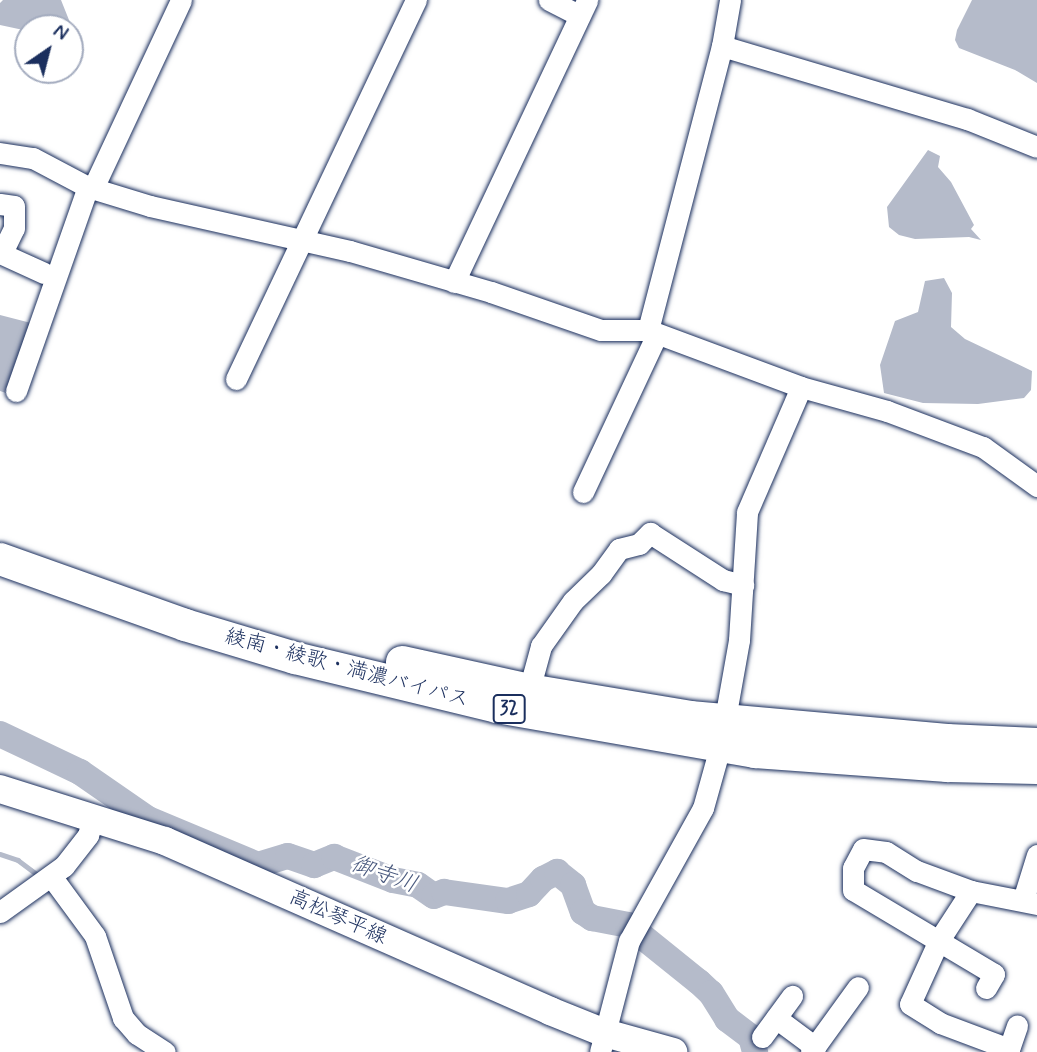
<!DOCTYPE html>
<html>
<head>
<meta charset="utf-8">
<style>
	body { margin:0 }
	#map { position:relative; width:1037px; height:1052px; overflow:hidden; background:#fff; font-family:Mynerve,"Klee One",sans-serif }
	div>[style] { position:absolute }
	.water>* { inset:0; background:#b5bbca }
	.stream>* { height:4.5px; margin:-2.25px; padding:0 2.25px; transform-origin:2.25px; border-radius:2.25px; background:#b5bbca }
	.river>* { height:26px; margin:-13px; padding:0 13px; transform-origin:13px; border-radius:13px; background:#b5bbca }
	.roads { filter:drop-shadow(0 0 2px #1b2f5e) drop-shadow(0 0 2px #1b2f5e) }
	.minor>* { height:21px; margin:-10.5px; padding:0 10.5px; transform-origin:10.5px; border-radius:10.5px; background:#fff }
	.major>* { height:28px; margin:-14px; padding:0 14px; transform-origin:14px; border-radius:14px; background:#fff }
	.highway>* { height:32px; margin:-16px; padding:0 16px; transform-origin:16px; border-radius:16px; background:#fff }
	span { translate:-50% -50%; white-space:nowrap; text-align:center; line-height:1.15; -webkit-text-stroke:5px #fff; paint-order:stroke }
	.shield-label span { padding:2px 5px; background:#fff; border:2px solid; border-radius:5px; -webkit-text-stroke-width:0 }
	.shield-label { font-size:19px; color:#1b2f5e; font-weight:700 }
	.street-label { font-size:21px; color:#1b2f5e }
	.water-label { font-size:23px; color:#49597e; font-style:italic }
	.north { position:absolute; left:14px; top:14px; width:70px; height:70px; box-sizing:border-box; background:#fff; border:2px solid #a4acbf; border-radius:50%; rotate:35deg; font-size:19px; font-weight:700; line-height:28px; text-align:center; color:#1b2f5e }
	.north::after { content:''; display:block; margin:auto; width:24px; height:32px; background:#1b2f5e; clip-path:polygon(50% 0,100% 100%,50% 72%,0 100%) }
</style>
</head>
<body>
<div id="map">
	<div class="water">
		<div style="clip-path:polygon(3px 0,61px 0,75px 35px,72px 41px,70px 28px,28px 28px,28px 31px,0 25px,0 3px)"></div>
		<div style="clip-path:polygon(972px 0,1037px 0,1037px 83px,1015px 70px,959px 48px,955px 40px,957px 30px)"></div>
		<div style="clip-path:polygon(928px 150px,940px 156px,938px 167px,951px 182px,974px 225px,971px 229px,981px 240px,969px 237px,915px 239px,899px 235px,889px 227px,887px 207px)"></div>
		<div style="clip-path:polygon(944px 278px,952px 293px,951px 327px,965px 339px,1032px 371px,1031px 390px,1024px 398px,978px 404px,923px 403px,884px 393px,880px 365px,895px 321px,918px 312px,925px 281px)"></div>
		<div style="clip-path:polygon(0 315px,31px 323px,9px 394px,0 391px)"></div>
	</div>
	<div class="stream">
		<div style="left:0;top:854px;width:19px;rotate:18deg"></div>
		<div style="left:18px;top:860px;width:25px;rotate:37deg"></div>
	</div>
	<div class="river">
		<div style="left:0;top:734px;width:89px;rotate:25.4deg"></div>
		<div style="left:80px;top:772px;width:83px;rotate:34.7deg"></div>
		<div style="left:148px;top:819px;width:119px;rotate:22.7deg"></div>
		<div style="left:258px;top:865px;width:31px;rotate:-17deg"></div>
		<div style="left:288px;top:856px;width:28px;rotate:19deg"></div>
		<div style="left:314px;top:865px;width:22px;rotate:-22deg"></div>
		<div style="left:334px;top:857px;width:63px;rotate:21.3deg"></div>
		<div style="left:393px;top:880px;width:25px;rotate:11deg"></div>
		<div style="left:418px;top:885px;width:19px;rotate:35deg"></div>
		<div style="left:434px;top:896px;width:11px;rotate:-22deg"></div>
		<div style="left:444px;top:892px;width:65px;rotate:8deg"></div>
		<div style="left:508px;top:901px;width:22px;rotate:-18deg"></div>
		<div style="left:529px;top:894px;width:21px;rotate:-47deg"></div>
		<div style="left:543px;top:879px;width:16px;rotate:-27deg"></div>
		<div style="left:557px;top:872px;width:21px;rotate:39deg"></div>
		<div style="left:573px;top:885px;width:29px;rotate:70deg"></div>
		<div style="left:583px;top:912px;width:11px;rotate:34deg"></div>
		<div style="left:592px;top:918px;width:37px;rotate:11deg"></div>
		<div style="left:628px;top:925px;width:91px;rotate:38.8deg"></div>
		<div style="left:699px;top:982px;width:16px;rotate:43deg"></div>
		<div style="left:711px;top:993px;width:31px;rotate:58deg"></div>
		<div style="left:727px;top:1019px;width:30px;rotate:37deg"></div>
		<div style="left:751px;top:1037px;width:16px;rotate:75deg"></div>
	</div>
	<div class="roads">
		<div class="minor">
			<div style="left:549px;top:0;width:34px;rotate:27deg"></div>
			<div style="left:722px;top:46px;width:256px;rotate:16.6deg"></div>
			<div style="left:967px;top:119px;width:75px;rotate:21.8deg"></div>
			<div style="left:0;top:153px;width:33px;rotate:9deg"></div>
			<div style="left:33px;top:158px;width:62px;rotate:27.8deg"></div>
			<div style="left:88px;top:187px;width:65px;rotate:17deg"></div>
			<div style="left:150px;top:206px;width:205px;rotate:12.7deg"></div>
			<div style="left:350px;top:251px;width:147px;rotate:16.2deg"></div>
			<div style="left:491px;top:292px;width:116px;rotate:19.1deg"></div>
			<div style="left:601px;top:330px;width:47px"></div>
			<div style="left:648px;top:330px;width:163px;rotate:20.4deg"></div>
			<div style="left:801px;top:387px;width:89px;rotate:15.6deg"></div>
			<div style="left:887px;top:411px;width:103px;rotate:20.6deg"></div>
			<div style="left:983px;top:447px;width:67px;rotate:35.8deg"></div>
			<div style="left:94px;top:186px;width:205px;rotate:-64.9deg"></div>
			<div style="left:0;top:204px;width:14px;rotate:8deg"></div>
			<div style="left:14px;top:206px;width:22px;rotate:90deg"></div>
			<div style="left:14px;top:228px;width:28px;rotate:116deg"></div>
			<div style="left:0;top:253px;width:48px;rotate:24.4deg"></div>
			<div style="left:454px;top:282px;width:312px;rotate:-64.7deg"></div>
			<div style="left:648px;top:330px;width:293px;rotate:-75.4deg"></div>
			<div style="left:722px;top:46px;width:47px;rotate:-80.1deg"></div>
			<div style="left:236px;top:379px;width:420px;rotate:-64.6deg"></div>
			<div style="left:16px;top:391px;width:216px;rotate:-70.6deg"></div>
			<div style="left:583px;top:492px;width:174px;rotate:-64.9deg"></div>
			<div style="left:529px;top:690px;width:46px;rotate:-74.7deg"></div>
			<div style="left:541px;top:646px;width:55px;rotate:-54.6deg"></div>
			<div style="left:573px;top:601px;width:39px;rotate:-44deg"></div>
			<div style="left:601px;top:574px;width:31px;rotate:-54deg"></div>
			<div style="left:619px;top:549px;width:21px;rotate:-14deg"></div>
			<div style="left:639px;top:544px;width:16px;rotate:-45deg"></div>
			<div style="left:650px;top:533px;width:87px;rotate:32.8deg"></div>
			<div style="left:723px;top:580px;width:21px;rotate:14deg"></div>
			<div style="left:51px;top:876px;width:74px;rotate:53.7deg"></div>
			<div style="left:95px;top:936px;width:87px;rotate:71.1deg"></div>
			<div style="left:123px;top:1018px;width:21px;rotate:49deg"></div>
			<div style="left:137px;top:1034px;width:33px;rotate:33deg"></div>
			<div style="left:971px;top:891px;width:59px;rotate:123.1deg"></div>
			<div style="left:939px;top:940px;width:70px;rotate:114.4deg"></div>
			<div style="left:910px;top:1004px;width:36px;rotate:32deg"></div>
			<div style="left:940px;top:1023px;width:74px;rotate:20.6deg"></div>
			<div style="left:1023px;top:900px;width:47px;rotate:-72.7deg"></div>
			<div style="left:0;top:912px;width:79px;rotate:-35.7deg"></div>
			<div style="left:64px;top:866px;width:39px;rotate:-52deg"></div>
			<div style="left:88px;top:835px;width:19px;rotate:-72deg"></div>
			<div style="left:986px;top:988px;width:16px;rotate:-60deg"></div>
			<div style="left:994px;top:974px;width:164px;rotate:-149.2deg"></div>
			<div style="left:853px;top:890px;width:22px;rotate:-90deg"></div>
			<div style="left:853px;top:868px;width:21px;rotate:-62deg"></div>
			<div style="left:863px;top:849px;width:23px;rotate:7deg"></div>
			<div style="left:886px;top:852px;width:36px;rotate:32deg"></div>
			<div style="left:917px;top:871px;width:58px;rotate:20.3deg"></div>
			<div style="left:971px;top:891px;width:67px;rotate:11.1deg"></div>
			<div style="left:776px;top:1018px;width:49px;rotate:36.6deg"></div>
			<div style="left:762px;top:1037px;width:51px;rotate:-53.8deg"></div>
			<div style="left:600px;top:1052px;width:115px;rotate:-75.4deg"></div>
			<div style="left:629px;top:941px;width:152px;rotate:-60.9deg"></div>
			<div style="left:703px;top:808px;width:63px;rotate:-74.4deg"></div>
			<div style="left:720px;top:747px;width:109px;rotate:-79.9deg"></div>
			<div style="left:739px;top:640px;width:128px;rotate:-86.4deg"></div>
			<div style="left:747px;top:512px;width:136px;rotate:-66.6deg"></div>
			<div style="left:811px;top:1052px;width:80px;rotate:-54.1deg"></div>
			<div style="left:1008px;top:1052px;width:28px;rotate:-71deg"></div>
		</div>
		<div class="major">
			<div style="left:0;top:789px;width:173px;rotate:17.5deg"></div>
			<div style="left:165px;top:841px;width:421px;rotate:23.8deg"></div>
			<div style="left:550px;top:1011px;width:59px;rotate:21.8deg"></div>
			<div style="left:605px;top:1033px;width:71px;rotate:15.6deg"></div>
		</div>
		<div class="highway">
			<div style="left:0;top:559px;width:196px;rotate:19.6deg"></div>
			<div style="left:185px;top:625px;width:115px;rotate:16.7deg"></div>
			<div style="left:295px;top:658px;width:208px;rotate:13.6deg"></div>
			<div style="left:497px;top:707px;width:262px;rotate:9.9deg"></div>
			<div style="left:755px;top:752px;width:193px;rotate:4.2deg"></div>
			<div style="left:947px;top:766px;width:90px;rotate:1.3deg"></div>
			<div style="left:402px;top:662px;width:130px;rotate:12.4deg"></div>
			<div style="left:529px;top:690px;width:163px;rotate:9.5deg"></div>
			<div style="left:690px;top:717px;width:258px;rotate:5.1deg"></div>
			<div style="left:947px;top:740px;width:90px;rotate:2.5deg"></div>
		</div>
	</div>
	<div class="shield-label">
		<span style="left:509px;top:709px">32</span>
	</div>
	<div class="street-label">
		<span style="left:347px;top:668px;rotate:15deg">綾南・綾歌・満濃バイパス</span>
		<span style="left:338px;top:917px;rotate:24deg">高松琴平線</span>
	</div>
	<div class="water-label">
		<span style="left:384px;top:875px;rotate:20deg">御寺川</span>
	</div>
	<div class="north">N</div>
</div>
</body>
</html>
